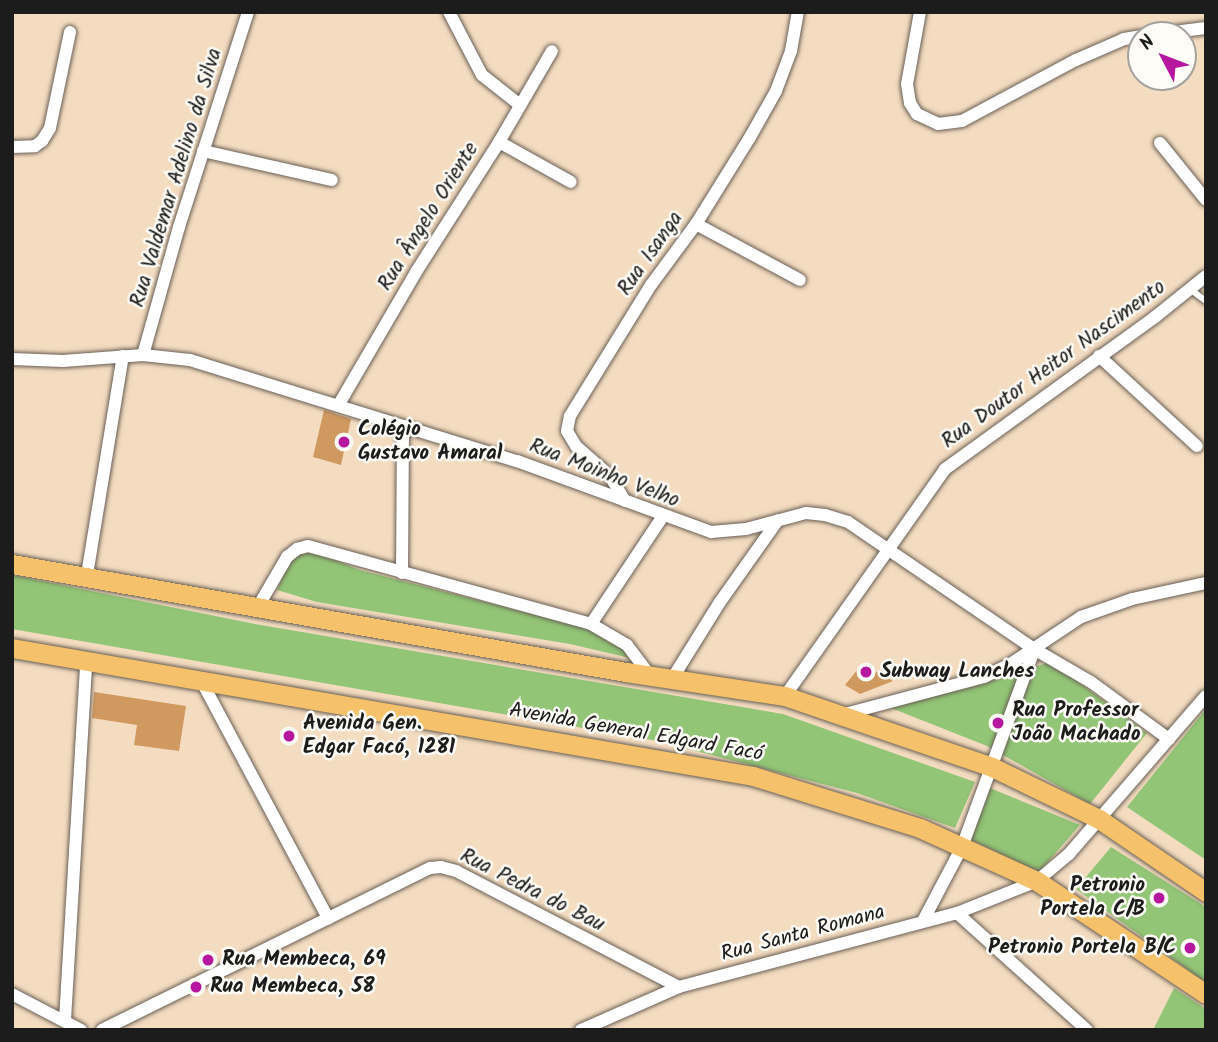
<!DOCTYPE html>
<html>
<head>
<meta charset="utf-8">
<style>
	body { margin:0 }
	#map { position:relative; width:1218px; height:1042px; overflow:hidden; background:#f4dcc0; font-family:Kalam,sans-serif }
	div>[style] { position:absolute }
	.green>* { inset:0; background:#92c576 }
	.building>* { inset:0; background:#d09960 }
	.roads { filter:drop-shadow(0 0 2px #685f55) drop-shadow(0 0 2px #685f55) }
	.service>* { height:6px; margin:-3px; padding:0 3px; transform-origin:3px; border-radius:3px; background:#fff }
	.minor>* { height:12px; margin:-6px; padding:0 6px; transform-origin:6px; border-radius:6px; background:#fff }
	.primary>* { height:19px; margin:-9.5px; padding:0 9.5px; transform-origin:9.5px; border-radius:9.5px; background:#f5c16b }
	.dots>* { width:19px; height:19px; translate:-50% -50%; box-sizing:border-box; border:4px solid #fdfcf7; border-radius:50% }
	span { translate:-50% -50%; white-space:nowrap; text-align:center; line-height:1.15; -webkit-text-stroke:5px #fdfcf7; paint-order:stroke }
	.street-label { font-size:21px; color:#1c1c1c }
	.poi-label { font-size:21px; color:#1c1c1c; font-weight:700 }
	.left { translate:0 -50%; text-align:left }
	.right { translate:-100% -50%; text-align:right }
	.frame { position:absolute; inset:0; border:14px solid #1c1c1c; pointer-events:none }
	.north { position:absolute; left:1127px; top:21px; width:70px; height:70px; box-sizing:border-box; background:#fdfcf7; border:2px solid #a3a29f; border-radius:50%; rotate:312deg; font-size:19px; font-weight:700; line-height:28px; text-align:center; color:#1c1c1c }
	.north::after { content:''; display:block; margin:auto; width:24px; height:32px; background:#b5179e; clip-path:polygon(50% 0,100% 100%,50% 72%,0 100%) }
</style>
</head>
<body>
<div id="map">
	<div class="green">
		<div style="clip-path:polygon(299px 551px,324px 556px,360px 570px,586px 628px,625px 649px,634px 659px,570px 644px,317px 602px,277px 590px,288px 564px)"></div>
		<div style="clip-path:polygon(12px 575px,255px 624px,783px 714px,975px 782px,955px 828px,857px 793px,658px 741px,12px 629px)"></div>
		<div style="clip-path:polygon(1051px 662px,1147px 733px,1090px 804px,987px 746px,891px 708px)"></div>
		<div style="clip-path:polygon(1206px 709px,1206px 860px,1127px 807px)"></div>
		<div style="clip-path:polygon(990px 788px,1080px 825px,1039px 872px,967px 838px)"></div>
		<div style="clip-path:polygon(1111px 847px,1206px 907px,1206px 983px,1076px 889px)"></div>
		<div style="clip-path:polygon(1174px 988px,1206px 1009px,1206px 1030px,1153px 1030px)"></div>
	</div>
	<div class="building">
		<div style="clip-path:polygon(324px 410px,351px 419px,341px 465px,313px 457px)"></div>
		<div style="clip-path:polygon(862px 664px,893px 681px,860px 694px,845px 685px)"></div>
		<div style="clip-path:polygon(94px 692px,186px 706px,179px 751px,134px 745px,137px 725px,92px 718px)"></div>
	</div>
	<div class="roads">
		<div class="service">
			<div style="left:1190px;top:289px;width:20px;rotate:37deg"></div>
		</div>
		<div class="minor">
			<div style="left:449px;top:12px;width:71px;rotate:62.4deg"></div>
			<div style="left:482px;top:75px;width:48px;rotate:38.3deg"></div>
			<div style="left:920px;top:12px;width:73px;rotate:100.2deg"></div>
			<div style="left:907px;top:84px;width:19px;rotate:81deg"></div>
			<div style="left:910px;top:103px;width:13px;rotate:58deg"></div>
			<div style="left:917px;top:114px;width:23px;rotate:25deg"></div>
			<div style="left:938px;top:124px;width:24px;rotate:-7deg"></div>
			<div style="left:962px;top:121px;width:129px;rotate:-28.2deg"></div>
			<div style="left:1076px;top:60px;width:52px;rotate:-23.6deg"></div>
			<div style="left:1124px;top:39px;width:17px;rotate:-10deg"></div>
			<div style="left:1150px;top:35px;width:56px;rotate:-7.1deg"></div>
			<div style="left:499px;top:142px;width:82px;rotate:29.1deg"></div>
			<div style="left:1160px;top:143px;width:73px;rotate:51.1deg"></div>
			<div style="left:12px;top:147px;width:23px;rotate:-2deg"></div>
			<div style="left:35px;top:146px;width:9px;rotate:-36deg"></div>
			<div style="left:42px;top:141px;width:15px;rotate:-58deg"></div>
			<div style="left:50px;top:128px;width:98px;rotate:-78.2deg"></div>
			<div style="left:203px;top:151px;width:132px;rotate:12.7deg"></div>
			<div style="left:696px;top:224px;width:118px;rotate:28.3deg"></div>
			<div style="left:143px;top:355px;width:133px;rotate:-74.3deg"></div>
			<div style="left:179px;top:227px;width:226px;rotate:-72.2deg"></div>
			<div style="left:1099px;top:356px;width:133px;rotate:42.6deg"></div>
			<div style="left:12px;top:359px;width:51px;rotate:2.2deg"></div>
			<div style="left:63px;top:361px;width:80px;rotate:-4.3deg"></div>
			<div style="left:143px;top:355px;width:47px;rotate:6.1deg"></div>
			<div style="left:190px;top:360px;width:342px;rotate:17.2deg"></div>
			<div style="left:517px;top:461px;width:207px;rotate:20.1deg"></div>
			<div style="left:711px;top:532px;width:35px;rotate:-5deg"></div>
			<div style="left:746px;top:529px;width:62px;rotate:-14.9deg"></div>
			<div style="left:806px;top:513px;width:19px;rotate:6deg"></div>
			<div style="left:825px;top:515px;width:24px;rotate:17deg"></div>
			<div style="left:848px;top:522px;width:225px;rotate:34.3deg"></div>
			<div style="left:1034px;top:649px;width:66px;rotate:30.1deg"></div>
			<div style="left:1091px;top:682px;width:97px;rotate:36.2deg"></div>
			<div style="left:339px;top:404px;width:153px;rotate:-59.7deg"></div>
			<div style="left:416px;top:272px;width:154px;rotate:-57.4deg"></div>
			<div style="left:499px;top:142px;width:105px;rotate:-59.8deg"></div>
			<div style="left:625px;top:501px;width:29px;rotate:-121deg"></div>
			<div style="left:610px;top:476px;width:45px;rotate:-138.6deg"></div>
			<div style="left:576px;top:446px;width:17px;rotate:-121deg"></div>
			<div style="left:567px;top:431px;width:15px;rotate:-79deg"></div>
			<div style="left:570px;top:416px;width:154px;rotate:-58.3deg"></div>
			<div style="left:651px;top:285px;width:76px;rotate:-53.6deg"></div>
			<div style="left:696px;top:224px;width:100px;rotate:-58.1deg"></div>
			<div style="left:749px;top:139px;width:55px;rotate:-60.6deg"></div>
			<div style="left:776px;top:91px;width:43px;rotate:-69.4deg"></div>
			<div style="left:791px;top:51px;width:40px;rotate:-80deg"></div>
			<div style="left:402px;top:573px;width:147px;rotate:-89.6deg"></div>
			<div style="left:87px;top:575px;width:222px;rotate:-80.7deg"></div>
			<div style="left:259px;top:605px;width:56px;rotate:-59.7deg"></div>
			<div style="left:287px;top:557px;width:13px;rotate:-39deg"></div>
			<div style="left:297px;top:549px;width:11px;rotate:-15deg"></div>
			<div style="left:308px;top:546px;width:294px;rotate:15.4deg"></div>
			<div style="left:591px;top:624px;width:130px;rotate:-56.3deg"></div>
			<div style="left:591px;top:624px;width:42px;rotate:30.3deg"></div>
			<div style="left:627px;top:645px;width:38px;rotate:53deg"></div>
			<div style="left:672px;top:679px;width:91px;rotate:-58.1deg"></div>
			<div style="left:720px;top:602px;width:100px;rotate:-54.7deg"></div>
			<div style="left:202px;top:682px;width:268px;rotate:61.9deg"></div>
			<div style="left:785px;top:696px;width:278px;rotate:-54.8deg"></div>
			<div style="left:945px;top:469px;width:259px;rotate:-35.9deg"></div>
			<div style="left:1155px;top:317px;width:65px;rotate:-38.8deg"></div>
			<div style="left:845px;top:714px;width:144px;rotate:-14.9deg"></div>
			<div style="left:984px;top:677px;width:28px;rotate:-26deg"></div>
			<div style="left:1009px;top:665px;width:87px;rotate:-33.7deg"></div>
			<div style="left:1081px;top:617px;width:54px;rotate:-19.4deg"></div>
			<div style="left:1132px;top:599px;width:76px;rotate:-12.2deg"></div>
			<div style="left:957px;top:913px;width:175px;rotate:42deg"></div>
			<div style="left:923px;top:921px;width:84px;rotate:-62.2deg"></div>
			<div style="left:962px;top:847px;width:210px;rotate:-69.9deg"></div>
			<div style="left:12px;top:994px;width:78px;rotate:27.6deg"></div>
			<div style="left:65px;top:1020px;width:358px;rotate:-86.6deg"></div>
			<div style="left:102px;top:1030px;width:366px;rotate:-26.3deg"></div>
			<div style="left:430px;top:868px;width:11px;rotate:-5deg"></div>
			<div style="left:441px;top:867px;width:16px;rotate:15deg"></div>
			<div style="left:456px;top:871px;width:251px;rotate:27.5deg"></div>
			<div style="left:581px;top:1030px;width:107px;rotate:-23.7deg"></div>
			<div style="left:679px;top:987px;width:288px;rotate:-14.9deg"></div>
			<div style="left:957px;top:913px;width:86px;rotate:-21.8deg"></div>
			<div style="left:1037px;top:881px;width:42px;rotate:-40.2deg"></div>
			<div style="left:1069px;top:854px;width:209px;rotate:-49.1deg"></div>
		</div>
		<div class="primary">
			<div style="left:12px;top:564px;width:623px;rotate:9.98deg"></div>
			<div style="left:626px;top:672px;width:161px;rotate:8.6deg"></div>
			<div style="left:785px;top:696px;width:219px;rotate:18.9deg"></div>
			<div style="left:992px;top:767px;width:119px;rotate:25.9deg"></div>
			<div style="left:1099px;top:819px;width:130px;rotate:34.3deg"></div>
			<div style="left:12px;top:648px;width:752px;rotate:9.8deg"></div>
			<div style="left:753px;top:776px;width:175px;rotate:17.3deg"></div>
			<div style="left:920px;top:828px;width:128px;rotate:24.4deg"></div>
			<div style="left:1037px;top:881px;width:203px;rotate:33.8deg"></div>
		</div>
	</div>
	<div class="dots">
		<div style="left:344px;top:442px;background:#b5179e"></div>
		<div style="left:866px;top:672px;background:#b5179e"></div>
		<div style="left:998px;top:723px;background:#b5179e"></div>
		<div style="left:289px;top:736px;background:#b5179e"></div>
		<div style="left:1159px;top:898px;background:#b5179e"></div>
		<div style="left:1190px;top:948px;background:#b5179e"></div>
		<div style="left:208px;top:960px;background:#b5179e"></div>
		<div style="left:196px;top:987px;background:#b5179e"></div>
	</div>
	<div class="street-label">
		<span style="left:177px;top:178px;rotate:-73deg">Rua Valdemar Adelino da Silva</span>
		<span style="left:429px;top:217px;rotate:-58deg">Rua Ângelo Oriente</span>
		<span style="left:651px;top:254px;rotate:-55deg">Rua Isanga</span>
		<span style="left:1054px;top:365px;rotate:-36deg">Rua Doutor Heitor Nascimento</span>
		<span style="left:604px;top:474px;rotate:21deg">Rua Moinho Velho</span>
		<span style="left:636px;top:733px;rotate:10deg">Avenida General Edgard Facó</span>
		<span style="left:532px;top:891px;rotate:27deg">Rua Pedra do Bau</span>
		<span style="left:803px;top:934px;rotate:-15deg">Rua Santa Romana</span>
	</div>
	<div class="poi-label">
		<span class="left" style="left:358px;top:442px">Colégio<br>Gustavo Amaral</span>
		<span class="left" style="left:880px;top:672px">Subway Lanches</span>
		<span class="left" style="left:1012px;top:723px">Rua Professor<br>João Machado</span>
		<span class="left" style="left:303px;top:736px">Avenida Gen.<br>Edgar Facó, 1281</span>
		<span class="right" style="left:1145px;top:898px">Petronio<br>Portela C/B</span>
		<span class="right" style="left:1176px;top:948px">Petronio Portela B/C</span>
		<span class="left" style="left:222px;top:960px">Rua Membeca, 69</span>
		<span class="left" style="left:210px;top:987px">Rua Membeca, 58</span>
	</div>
	<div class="frame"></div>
	<div class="north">N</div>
</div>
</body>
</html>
